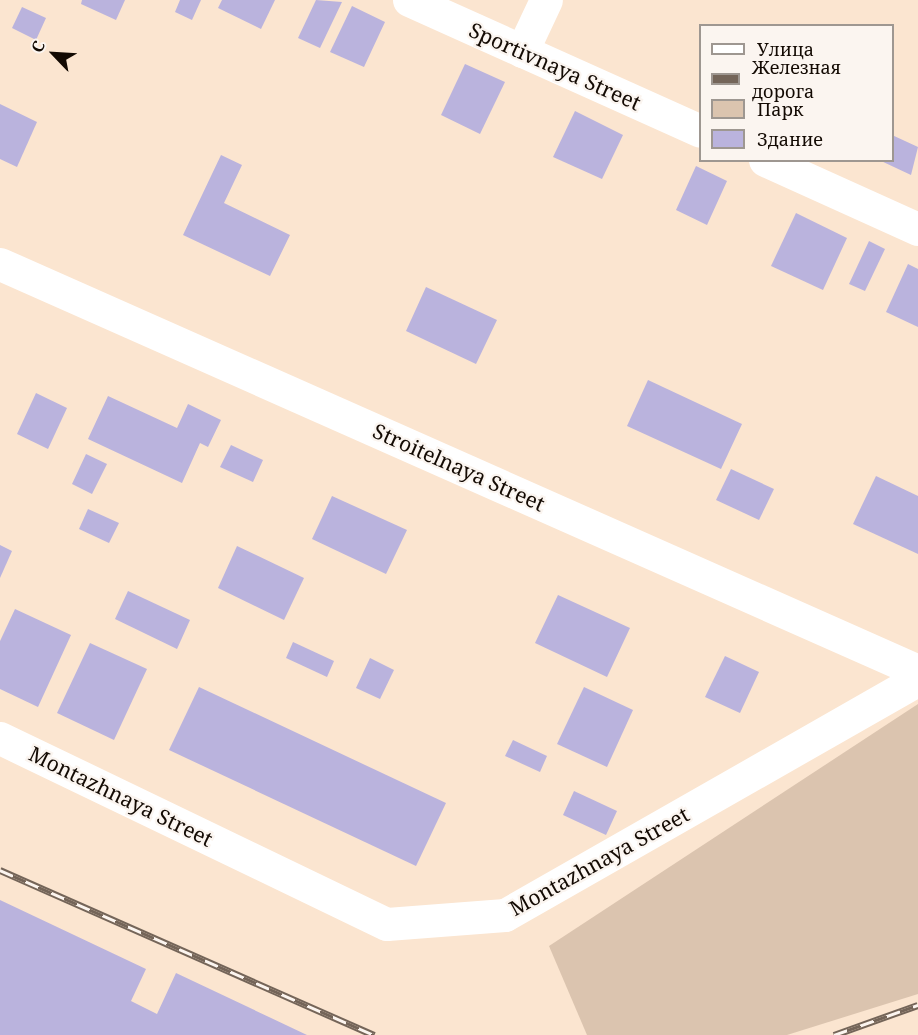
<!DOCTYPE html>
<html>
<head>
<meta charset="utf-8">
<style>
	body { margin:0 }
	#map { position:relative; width:918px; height:1035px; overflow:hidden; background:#fbe5d0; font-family:"Noto Serif",serif }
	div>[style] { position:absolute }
	.green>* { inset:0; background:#dbc4af }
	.building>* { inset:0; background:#bab3dd }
	.minor>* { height:33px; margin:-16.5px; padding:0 16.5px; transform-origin:16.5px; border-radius:16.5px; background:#fff }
	.tertiary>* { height:33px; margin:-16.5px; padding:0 16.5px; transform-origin:16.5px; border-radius:16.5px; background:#fff }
	.rail>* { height:7px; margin-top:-3.5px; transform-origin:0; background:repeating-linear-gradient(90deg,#fbf5f0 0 14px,#746559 0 28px); box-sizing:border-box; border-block:2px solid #746559 }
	span { translate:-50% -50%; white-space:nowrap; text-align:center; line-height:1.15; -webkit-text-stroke:4.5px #fbf5f0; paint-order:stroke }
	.street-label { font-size:21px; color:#130a03 }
	.legend { position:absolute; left:699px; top:24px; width:195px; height:138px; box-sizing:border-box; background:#fbf5f0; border:2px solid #9e9791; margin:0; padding:8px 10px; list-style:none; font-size:18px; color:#130a03 }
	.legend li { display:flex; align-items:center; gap:12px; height:30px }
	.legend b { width:30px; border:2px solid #9e9791 }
	.north { position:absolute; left:24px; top:24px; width:60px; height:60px; -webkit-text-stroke:4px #fbf5f0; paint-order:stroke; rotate:295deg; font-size:16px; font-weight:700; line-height:24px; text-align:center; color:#130a03 }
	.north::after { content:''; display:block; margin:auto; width:21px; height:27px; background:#130a03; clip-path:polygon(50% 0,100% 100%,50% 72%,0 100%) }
</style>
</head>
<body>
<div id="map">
	<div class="green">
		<div style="clip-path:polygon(918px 704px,918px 994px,787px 1035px,587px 1035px,549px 946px)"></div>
	</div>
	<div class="building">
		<div style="clip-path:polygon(82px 0,125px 0,116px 20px,81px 4px)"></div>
		<div style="clip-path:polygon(180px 0,201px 0,192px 20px,175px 12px)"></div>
		<div style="clip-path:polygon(222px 0,275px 0,261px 29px,218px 8px)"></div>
		<div style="clip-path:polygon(316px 0,342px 2px,320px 48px,298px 38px)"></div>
		<div style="clip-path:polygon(352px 6px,385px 22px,364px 67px,330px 52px)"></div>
		<div style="clip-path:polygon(22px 7px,46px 18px,36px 40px,12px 28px)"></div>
		<div style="clip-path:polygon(465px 64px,505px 82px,480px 134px,441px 115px)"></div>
		<div style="clip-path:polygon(0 104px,37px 122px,17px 167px,0 159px)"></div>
		<div style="clip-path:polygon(575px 111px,623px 135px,602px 179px,553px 157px)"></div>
		<div style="clip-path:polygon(892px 135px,918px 147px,911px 175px,879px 160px,892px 160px)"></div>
		<div style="clip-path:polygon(221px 155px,242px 165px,224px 203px,290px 235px,270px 276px,183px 235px)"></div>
		<div style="clip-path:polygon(696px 166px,727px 181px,707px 225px,676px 210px)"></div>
		<div style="clip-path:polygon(796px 213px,847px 238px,823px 290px,771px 266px)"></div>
		<div style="clip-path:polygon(869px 241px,885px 249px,865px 291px,849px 284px)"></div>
		<div style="clip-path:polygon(908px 264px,918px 269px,918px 327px,886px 312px)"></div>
		<div style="clip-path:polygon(426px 287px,497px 320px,476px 364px,406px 331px)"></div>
		<div style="clip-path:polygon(648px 380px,742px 424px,721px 469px,627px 426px)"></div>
		<div style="clip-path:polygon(36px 393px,67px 408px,48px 449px,17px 434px)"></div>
		<div style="clip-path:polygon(108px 396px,177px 428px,188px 404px,221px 420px,208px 447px,200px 443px,182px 483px,88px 439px)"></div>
		<div style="clip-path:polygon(231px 445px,263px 460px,253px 482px,220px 467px)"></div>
		<div style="clip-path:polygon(86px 454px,107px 464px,92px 494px,72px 484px)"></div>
		<div style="clip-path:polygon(731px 469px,774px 489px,759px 520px,716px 500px)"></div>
		<div style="clip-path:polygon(876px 476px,918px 496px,918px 554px,853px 524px)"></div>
		<div style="clip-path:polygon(332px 496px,407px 530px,386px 574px,312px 539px)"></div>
		<div style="clip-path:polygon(88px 509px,119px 523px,109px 543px,79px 529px)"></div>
		<div style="clip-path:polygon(0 545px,12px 551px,0 578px)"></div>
		<div style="clip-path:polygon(237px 546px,304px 578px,284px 620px,218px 588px)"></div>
		<div style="clip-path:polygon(128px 591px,190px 620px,177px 649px,115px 619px)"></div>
		<div style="clip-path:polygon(558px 595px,630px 628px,607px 677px,535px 643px)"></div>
		<div style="clip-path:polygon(15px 609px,71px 635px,38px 707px,0 689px,0 641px)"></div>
		<div style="clip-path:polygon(293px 642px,334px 661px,327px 677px,286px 658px)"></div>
		<div style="clip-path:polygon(90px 643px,147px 669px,114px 740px,57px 713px)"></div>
		<div style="clip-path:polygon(725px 656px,759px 672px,740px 713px,705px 697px)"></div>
		<div style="clip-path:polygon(370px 658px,394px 670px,380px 699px,356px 688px)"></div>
		<div style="clip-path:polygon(199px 687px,446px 803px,416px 866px,169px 750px)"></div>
		<div style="clip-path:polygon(584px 687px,633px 710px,607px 767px,557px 744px)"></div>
		<div style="clip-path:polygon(513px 740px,547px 756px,540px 772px,505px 756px)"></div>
		<div style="clip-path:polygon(574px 791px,617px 811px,606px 835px,563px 815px)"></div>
		<div style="clip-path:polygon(0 900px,146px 969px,131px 1001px,157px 1014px,176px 973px,307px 1035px,0 1035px)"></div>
	</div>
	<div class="minor">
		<div style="left:409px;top:0;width:319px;rotate:24.2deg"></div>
		<div style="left:522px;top:51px;width:56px;rotate:-64.8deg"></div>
		<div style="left:765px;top:160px;width:168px;rotate:24.3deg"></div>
		<div style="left:0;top:738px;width:429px;rotate:25.7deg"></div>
		<div style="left:387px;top:924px;width:118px;rotate:-4.4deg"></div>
		<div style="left:505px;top:915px;width:476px;rotate:-29.7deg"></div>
	</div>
	<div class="tertiary">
		<div style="left:0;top:264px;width:1004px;rotate:23.91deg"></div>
	</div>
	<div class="rail">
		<div style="left:0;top:870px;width:409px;rotate:23.8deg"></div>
		<div style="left:834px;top:1035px;width:89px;rotate:-19.7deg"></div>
	</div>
	<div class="street-label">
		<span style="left:555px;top:66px;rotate:24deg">Sportivnaya Street</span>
		<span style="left:459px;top:467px;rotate:24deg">Stroitelnaya Street</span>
		<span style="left:121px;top:796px;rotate:26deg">Montazhnaya Street</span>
		<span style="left:599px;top:861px;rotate:-29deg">Montazhnaya Street</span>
	</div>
	<ul class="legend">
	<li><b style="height:8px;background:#fff"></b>Улица</li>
	<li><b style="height:8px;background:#746559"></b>Железная дорога</li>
	<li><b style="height:16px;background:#dbc4af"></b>Парк</li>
	<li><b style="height:16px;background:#bab3dd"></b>Здание</li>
	</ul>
	<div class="north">С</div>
</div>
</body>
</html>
